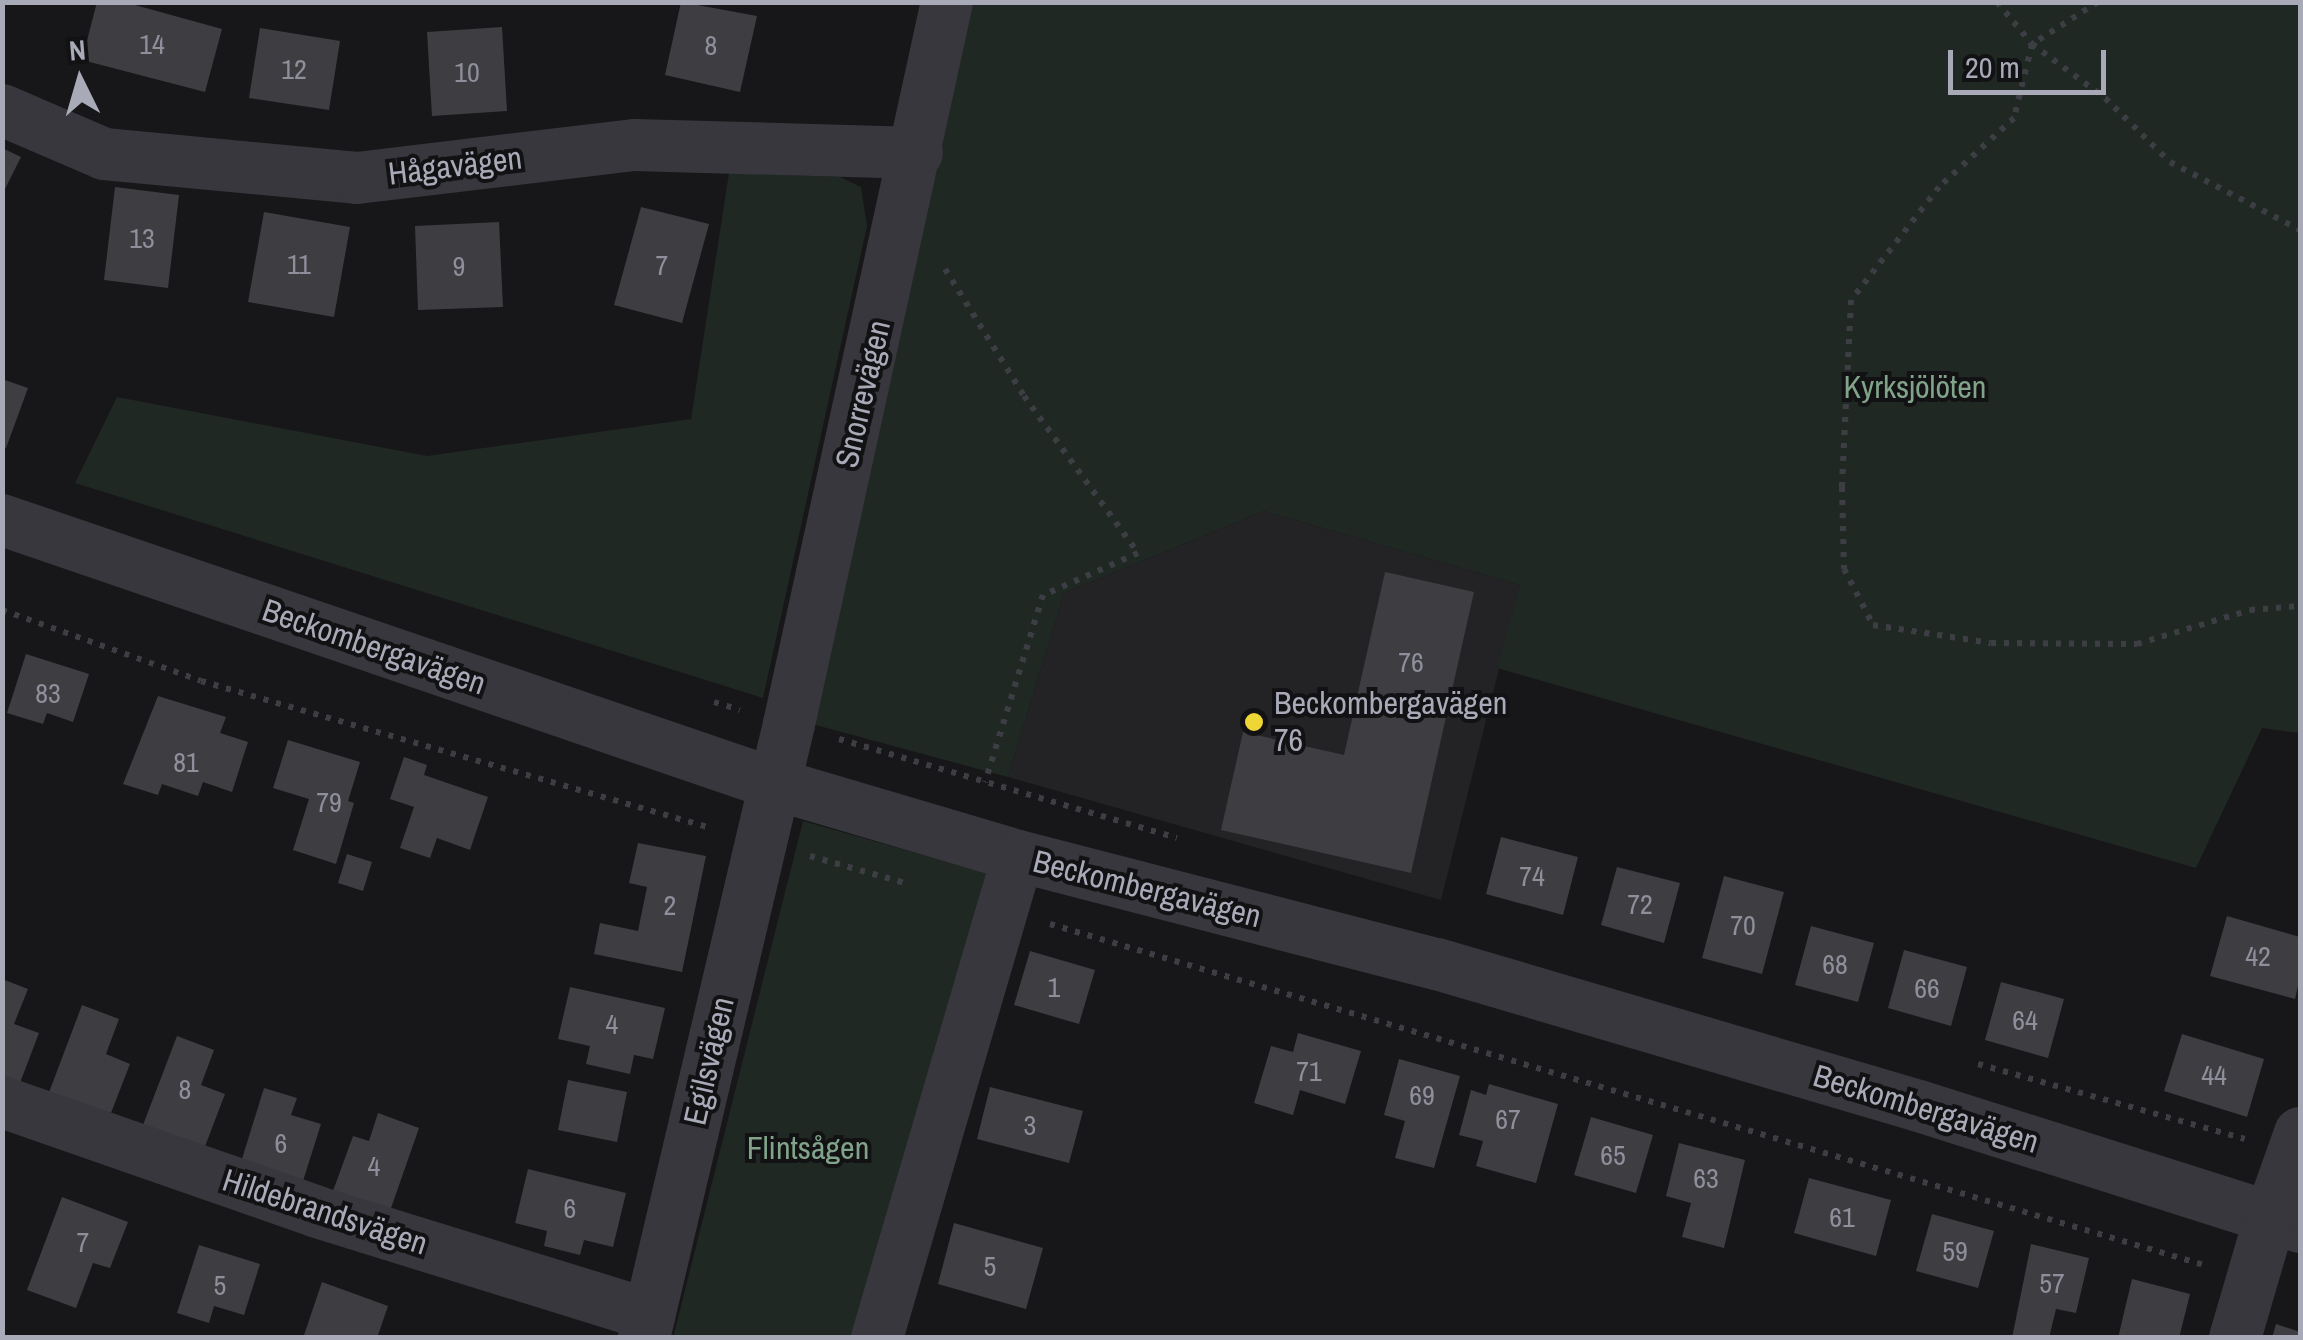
<!DOCTYPE html>
<html>
<head>
<meta charset="utf-8">
<style>
	body { margin:0 }
	#map { position:relative; width:2303px; height:1340px; overflow:hidden; background:#171618; font-family:"Archivo Narrow",sans-serif }
	div>[style] { position:absolute }
	.built>* { inset:0; background:#232225 }
	.green>* { inset:0; background:#202823 }
	.building>* { inset:0; background:#3e3e42 }
	.path>* { height:6px; margin-top:-3px; transform-origin:0; background:repeating-linear-gradient(90deg,#3d3e44 0 5px,transparent 0 13px) }
	.street>* { height:52px; margin:-26px; padding:0 26px; transform-origin:26px; border-radius:26px; background:#37373d }
	.dots>* { width:28px; height:28px; translate:-50% -50%; box-sizing:border-box; border:5px solid #121113; border-radius:50% }
	span { translate:-50% -50%; white-space:nowrap; text-align:center; line-height:1.15; -webkit-text-stroke:8px #121113; paint-order:stroke }
	.number-label { font-size:28px; color:#8e8f9a }
	.number-label span { -webkit-text-stroke-width:0 }
	.street-label { font-size:32px; color:#a8aab8 }
	.park-label { font-size:32px; color:#80a389 }
	.poi-label { font-size:32px; color:#a8aab8 }
	.left { translate:0 -50%; text-align:left }
	.frame { position:absolute; inset:0; border:5px solid #a8aab8; pointer-events:none }
	.north { position:absolute; left:30px; top:30px; width:100px; height:100px; -webkit-text-stroke:8px #121113; paint-order:stroke; rotate:355deg; font-size:28px; font-weight:700; line-height:40px; text-align:center; color:#a8aab8 }
	.north::after { content:''; display:block; margin:auto; width:35px; height:45px; background:#a8aab8; clip-path:polygon(50% 0,100% 100%,50% 72%,0 100%) }
	.scale { position:absolute; left:1948px; top:50px; width:158px; height:45px; box-sizing:border-box; border:5px solid #a8aab8; border-top:0; padding-left:12px; font-size:30px; line-height:35px; white-space:nowrap; color:#a8aab8; -webkit-text-stroke:8px #121113; paint-order:stroke }
</style>
</head>
<body>
<div id="map">
	<div class="built">
		<div style="clip-path:polygon(1264px 511px,1520px 585px,1441px 900px,1008px 777px,1064px 593px)"></div>
	</div>
	<div class="green">
		<div style="clip-path:polygon(972px 3px,2300px 3px,2300px 733px,2262px 728px,2196px 868px,1497px 668px,1520px 585px,1264px 511px,1064px 593px,1008px 777px,812px 724px)"></div>
		<div style="clip-path:polygon(729px 173px,840px 177px,861px 187px,867px 226px,763px 698px,75px 483px,117px 397px,427px 456px,691px 419px)"></div>
		<div style="clip-path:polygon(803px 821px,986px 873px,856px 1337px,673px 1338px)"></div>
	</div>
	<div class="building">
		<div style="clip-path:polygon(97px 2px,124px 2px,222px 29px,205px 92px,82px 60px)"></div>
		<div style="clip-path:polygon(681px 2px,757px 16px,740px 92px,665px 75px)"></div>
		<div style="clip-path:polygon(502px 27px,507px 111px,432px 116px,427px 32px)"></div>
		<div style="clip-path:polygon(260px 28px,340px 41px,329px 110px,249px 98px)"></div>
		<div style="clip-path:polygon(2px 148px,21px 157px,2px 195px)"></div>
		<div style="clip-path:polygon(115px 187px,179px 195px,168px 288px,104px 280px)"></div>
		<div style="clip-path:polygon(641px 207px,709px 224px,682px 323px,614px 305px)"></div>
		<div style="clip-path:polygon(264px 212px,350px 227px,334px 317px,248px 302px)"></div>
		<div style="clip-path:polygon(499px 222px,503px 307px,418px 310px,415px 226px)"></div>
		<div style="clip-path:polygon(2px 379px,28px 388px,6px 448px,2px 447px)"></div>
		<div style="clip-path:polygon(1385px 572px,1474px 592px,1411px 873px,1221px 830px,1243px 732px,1344px 755px)"></div>
		<div style="clip-path:polygon(26px 654px,89px 674px,73px 722px,47px 713px,43px 724px,7px 713px)"></div>
		<div style="clip-path:polygon(158px 696px,226px 717px,220px 733px,248px 742px,232px 792px,203px 782px,198px 796px,162px 784px,158px 795px,123px 784px)"></div>
		<div style="clip-path:polygon(288px 740px,360px 762px,348px 801px,354px 803px,336px 864px,293px 850px,309px 799px,273px 788px)"></div>
		<div style="clip-path:polygon(404px 757px,427px 765px,424px 775px,488px 797px,470px 850px,437px 838px,430px 858px,400px 848px,414px 807px,390px 799px)"></div>
		<div style="clip-path:polygon(1501px 837px,1578px 857px,1563px 915px,1486px 894px)"></div>
		<div style="clip-path:polygon(638px 843px,706px 856px,682px 972px,594px 954px,600px 923px,638px 931px,647px 887px,629px 883px)"></div>
		<div style="clip-path:polygon(347px 854px,372px 862px,363px 891px,338px 883px)"></div>
		<div style="clip-path:polygon(1617px 867px,1680px 883px,1664px 943px,1601px 925px)"></div>
		<div style="clip-path:polygon(1724px 876px,1784px 892px,1762px 974px,1702px 958px)"></div>
		<div style="clip-path:polygon(2227px 916px,2300px 937px,2300px 977px,2295px 999px,2210px 976px)"></div>
		<div style="clip-path:polygon(1811px 926px,1874px 943px,1858px 1002px,1795px 985px)"></div>
		<div style="clip-path:polygon(1904px 950px,1967px 967px,1951px 1026px,1888px 1008px)"></div>
		<div style="clip-path:polygon(1030px 951px,1095px 970px,1079px 1024px,1014px 1005px)"></div>
		<div style="clip-path:polygon(2px 979px,28px 989px,14px 1024px,39px 1033px,18px 1088px,2px 1082px)"></div>
		<div style="clip-path:polygon(2001px 982px,2064px 999px,2048px 1058px,1985px 1040px)"></div>
		<div style="clip-path:polygon(570px 987px,665px 1008px,653px 1059px,634px 1055px,630px 1074px,586px 1064px,590px 1046px,558px 1039px)"></div>
		<div style="clip-path:polygon(82px 1005px,119px 1019px,106px 1054px,130px 1064px,109px 1118px,48px 1095px)"></div>
		<div style="clip-path:polygon(1298px 1033px,1361px 1051px,1345px 1104px,1300px 1090px,1293px 1115px,1254px 1103px,1271px 1046px,1293px 1052px)"></div>
		<div style="clip-path:polygon(2182px 1034px,2264px 1059px,2247px 1117px,2164px 1091px)"></div>
		<div style="clip-path:polygon(177px 1036px,214px 1050px,201px 1085px,225px 1094px,204px 1149px,143px 1125px)"></div>
		<div style="clip-path:polygon(1399px 1059px,1460px 1076px,1434px 1168px,1395px 1158px,1405px 1121px,1384px 1115px)"></div>
		<div style="clip-path:polygon(568px 1080px,627px 1092px,617px 1142px,558px 1130px)"></div>
		<div style="clip-path:polygon(1489px 1084px,1558px 1104px,1536px 1183px,1476px 1166px,1483px 1141px,1459px 1135px,1471px 1090px,1486px 1095px)"></div>
		<div style="clip-path:polygon(990px 1087px,1083px 1111px,1069px 1163px,977px 1139px)"></div>
		<div style="clip-path:polygon(264px 1088px,297px 1098px,291px 1115px,321px 1124px,303px 1181px,241px 1162px)"></div>
		<div style="clip-path:polygon(378px 1113px,419px 1128px,390px 1211px,333px 1191px,353px 1136px,369px 1141px)"></div>
		<div style="clip-path:polygon(1591px 1117px,1653px 1135px,1636px 1193px,1574px 1175px)"></div>
		<div style="clip-path:polygon(1679px 1143px,1745px 1160px,1724px 1248px,1682px 1237px,1691px 1203px,1666px 1196px)"></div>
		<div style="clip-path:polygon(528px 1169px,626px 1193px,613px 1247px,584px 1240px,580px 1255px,544px 1246px,547px 1231px,515px 1223px)"></div>
		<div style="clip-path:polygon(1809px 1178px,1891px 1200px,1876px 1256px,1794px 1233px)"></div>
		<div style="clip-path:polygon(62px 1197px,128px 1222px,110px 1268px,93px 1263px,76px 1308px,27px 1290px)"></div>
		<div style="clip-path:polygon(1932px 1214px,1994px 1231px,1978px 1288px,1916px 1271px)"></div>
		<div style="clip-path:polygon(954px 1223px,1043px 1248px,1026px 1309px,938px 1284px)"></div>
		<div style="clip-path:polygon(2031px 1244px,2089px 1258px,2076px 1313px,2056px 1309px,2049px 1338px,2012px 1338px)"></div>
		<div style="clip-path:polygon(199px 1245px,260px 1264px,244px 1315px,214px 1306px,209px 1323px,177px 1313px)"></div>
		<div style="clip-path:polygon(2132px 1279px,2190px 1294px,2179px 1338px,2118px 1338px)"></div>
		<div style="clip-path:polygon(322px 1282px,388px 1306px,377px 1338px,303px 1338px)"></div>
		<div style="clip-path:polygon(2276px 1324px,2300px 1332px,2300px 1338px,2272px 1338px)"></div>
	</div>
	<div class="path">
		<div style="left:1997px;top:2px;width:55px;rotate:50.2deg"></div>
		<div style="left:2032px;top:44px;width:91px;rotate:36.5deg"></div>
		<div style="left:2105px;top:98px;width:91px;rotate:44.6deg"></div>
		<div style="left:2170px;top:162px;width:147px;rotate:27.6deg"></div>
		<div style="left:2098px;top:2px;width:78px;rotate:147.5deg"></div>
		<div style="left:2032px;top:44px;width:76px;rotate:103.7deg"></div>
		<div style="left:2014px;top:118px;width:102px;rotate:137.4deg"></div>
		<div style="left:1939px;top:187px;width:143px;rotate:127.9deg"></div>
		<div style="left:1851px;top:300px;width:187px;rotate:92.8deg"></div>
		<div style="left:1842px;top:487px;width:82px;rotate:88.6deg"></div>
		<div style="left:1844px;top:569px;width:63px;rotate:62.6deg"></div>
		<div style="left:1873px;top:625px;width:119px;rotate:8.7deg"></div>
		<div style="left:1991px;top:643px;width:146px;rotate:0.4deg"></div>
		<div style="left:2137px;top:644px;width:118px;rotate:-16.7deg"></div>
		<div style="left:2250px;top:610px;width:50px;rotate:-4.6deg"></div>
		<div style="left:945px;top:269px;width:150px;rotate:58.1deg"></div>
		<div style="left:1024px;top:396px;width:194px;rotate:54deg"></div>
		<div style="left:1138px;top:553px;width:104px;rotate:156.1deg"></div>
		<div style="left:1043px;top:595px;width:196px;rotate:107.2deg"></div>
		<div style="left:2px;top:610px;width:211px;rotate:19.6deg"></div>
		<div style="left:201px;top:681px;width:531px;rotate:16.08deg"></div>
		<div style="left:714px;top:702px;width:27px;rotate:17deg"></div>
		<div style="left:839px;top:739px;width:352px;rotate:16.3deg"></div>
		<div style="left:810px;top:856px;width:103px;rotate:15.8deg"></div>
		<div style="left:1050px;top:924px;width:1203px;rotate:16.46deg"></div>
		<div style="left:1978px;top:1064px;width:277px;rotate:15.7deg"></div>
	</div>
	<div class="street">
		<div style="left:2px;top:110px;width:111px;rotate:23.3deg"></div>
		<div style="left:104px;top:154px;width:254px;rotate:5.4deg"></div>
		<div style="left:357px;top:178px;width:279px;rotate:-6.8deg"></div>
		<div style="left:634px;top:145px;width:283px;rotate:1.6deg"></div>
		<div style="left:2px;top:520px;width:817px;rotate:18.86deg"></div>
		<div style="left:775px;top:784px;width:253px;rotate:16.5deg"></div>
		<div style="left:1018px;top:856px;width:433px;rotate:14.5deg"></div>
		<div style="left:1437px;top:964px;width:502px;rotate:16.42deg"></div>
		<div style="left:1919px;top:1106px;width:400px;rotate:17.6deg"></div>
		<div style="left:2px;top:1102px;width:334px;rotate:19.2deg"></div>
		<div style="left:317px;top:1212px;width:348px;rotate:17.2deg"></div>
		<div style="left:644px;top:1338px;width:631px;rotate:-76.71deg"></div>
		<div style="left:789px;top:724px;width:739px;rotate:-77.66deg"></div>
		<div style="left:877px;top:1338px;width:502px;rotate:-73.69deg"></div>
		<div style="left:2235px;top:1338px;width:128px;rotate:-73.7deg"></div>
		<div style="left:2271px;top:1215px;width:87px;rotate:-70.5deg"></div>
	</div>
	<div class="dots">
		<div style="left:1254px;top:722px;background:#efd637"></div>
	</div>
	<div class="number-label">
		<span style="left:152px;top:44px">14</span>
		<span style="left:711px;top:45px">8</span>
		<span style="left:294px;top:69px">12</span>
		<span style="left:467px;top:72px">10</span>
		<span style="left:142px;top:238px">13</span>
		<span style="left:299px;top:264px">11</span>
		<span style="left:662px;top:265px">7</span>
		<span style="left:459px;top:266px">9</span>
		<span style="left:1411px;top:662px">76</span>
		<span style="left:48px;top:693px">83</span>
		<span style="left:186px;top:762px">81</span>
		<span style="left:329px;top:802px">79</span>
		<span style="left:1532px;top:876px">74</span>
		<span style="left:1640px;top:904px">72</span>
		<span style="left:670px;top:905px">2</span>
		<span style="left:1743px;top:925px">70</span>
		<span style="left:2258px;top:956px">42</span>
		<span style="left:1835px;top:964px">68</span>
		<span style="left:1054px;top:987px">1</span>
		<span style="left:1927px;top:988px">66</span>
		<span style="left:2025px;top:1020px">64</span>
		<span style="left:612px;top:1024px">4</span>
		<span style="left:1309px;top:1071px">71</span>
		<span style="left:2214px;top:1075px">44</span>
		<span style="left:185px;top:1089px">8</span>
		<span style="left:1422px;top:1095px">69</span>
		<span style="left:1508px;top:1119px">67</span>
		<span style="left:1030px;top:1125px">3</span>
		<span style="left:281px;top:1143px">6</span>
		<span style="left:1613px;top:1155px">65</span>
		<span style="left:374px;top:1166px">4</span>
		<span style="left:1706px;top:1178px">63</span>
		<span style="left:570px;top:1208px">6</span>
		<span style="left:1842px;top:1217px">61</span>
		<span style="left:83px;top:1242px">7</span>
		<span style="left:1955px;top:1251px">59</span>
		<span style="left:990px;top:1266px">5</span>
		<span style="left:2052px;top:1283px">57</span>
		<span style="left:220px;top:1285px">5</span>
	</div>
	<div class="street-label">
		<span style="left:455px;top:166px;rotate:-7deg">Hågavägen</span>
		<span style="left:863px;top:394px;rotate:-77deg">Snorrevägen</span>
		<span style="left:374px;top:647px;rotate:19deg">Beckombergavägen</span>
		<span style="left:1147px;top:889px;rotate:14deg">Beckombergavägen</span>
		<span style="left:709px;top:1061px;rotate:-77deg">Egilsvägen</span>
		<span style="left:1926px;top:1109px;rotate:17deg">Beckombergavägen</span>
		<span style="left:325px;top:1212px;rotate:18deg">Hildebrandsvägen</span>
	</div>
	<div class="park-label">
		<span style="left:1915px;top:387px">Kyrksjölöten</span>
		<span style="left:808px;top:1148px">Flintsågen</span>
	</div>
	<div class="poi-label">
		<span class="left" style="left:1274px;top:722px">Beckombergavägen<br>76</span>
	</div>
	<div class="frame"></div>
	<div class="north">N</div>
	<div class="scale">20 m</div>
</div>
</body>
</html>
